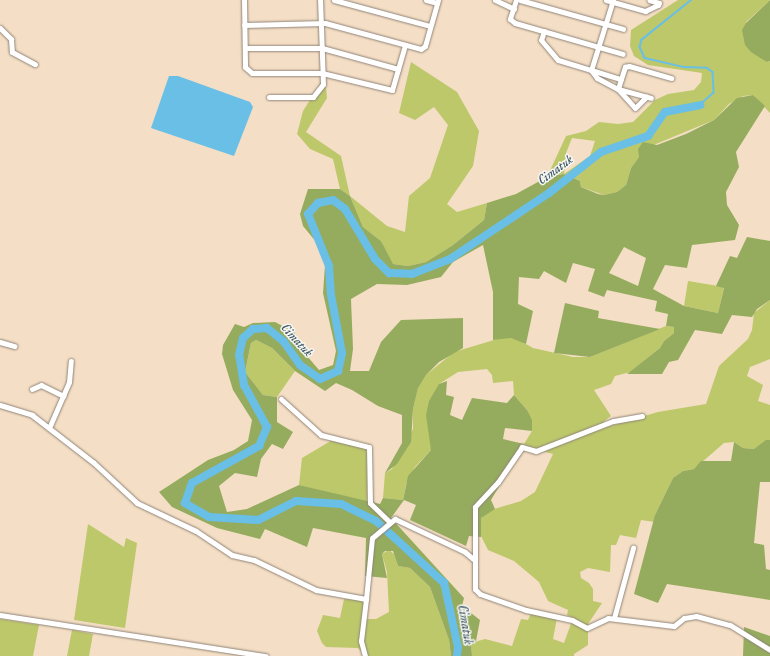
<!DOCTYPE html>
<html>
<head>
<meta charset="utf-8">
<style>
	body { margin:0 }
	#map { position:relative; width:770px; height:656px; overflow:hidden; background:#f4dec5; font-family:"IM FELL English",serif }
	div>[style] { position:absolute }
	.green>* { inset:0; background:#bcc86a }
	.forest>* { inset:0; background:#95ac5e }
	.water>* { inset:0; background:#69bfe6 }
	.stream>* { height:1.5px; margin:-0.75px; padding:0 0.75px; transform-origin:0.75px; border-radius:0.75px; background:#69bfe6 }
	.river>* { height:8px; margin:-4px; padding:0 4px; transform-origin:4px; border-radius:4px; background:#69bfe6 }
	.roads { filter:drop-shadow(0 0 1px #908478) drop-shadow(0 0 1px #908478) }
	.street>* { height:5px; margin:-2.5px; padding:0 2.5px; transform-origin:2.5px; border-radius:2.5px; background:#fff }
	span { translate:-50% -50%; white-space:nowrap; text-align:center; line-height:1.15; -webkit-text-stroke:3px #f6f6f2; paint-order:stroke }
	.water-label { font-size:13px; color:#3e5763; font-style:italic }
</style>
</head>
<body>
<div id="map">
	<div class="green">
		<div style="clip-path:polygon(evenodd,678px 0,770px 0,746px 22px,767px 62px,770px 61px,770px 113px,753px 95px,743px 96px,729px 104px,714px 120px,639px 151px,639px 157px,631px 168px,626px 185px,617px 192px,604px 195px,581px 187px,580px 181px,564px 174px,547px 177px,566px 136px,586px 131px,599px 122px,618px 124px,633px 122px,655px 100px,668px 94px,694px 90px,701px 82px,702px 73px,648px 65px,634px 56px,630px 46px,631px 30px,678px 0,572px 138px,595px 141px,590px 156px,564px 174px,566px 153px,572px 138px)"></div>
		<div style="clip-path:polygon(411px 62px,457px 92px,479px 131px,473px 166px,447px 204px,457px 212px,487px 203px,484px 220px,453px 245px,426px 262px,408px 266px,393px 264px,389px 261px,381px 241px,363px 227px,350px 196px,340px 189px,333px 159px,310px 149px,297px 134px,303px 111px,325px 76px,327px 98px,306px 132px,341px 156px,350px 196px,387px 226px,405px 232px,409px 196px,430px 178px,448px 125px,434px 107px,415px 120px,399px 113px)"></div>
		<div style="clip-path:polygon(688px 281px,724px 287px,718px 313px,684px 306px)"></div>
		<div style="clip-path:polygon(770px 300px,770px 359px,750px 367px,747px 376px,763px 385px,758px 401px,770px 405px,770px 440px,754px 449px,743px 448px,734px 442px,724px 443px,694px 469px,683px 471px,673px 478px,655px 515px,655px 522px,641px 520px,636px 538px,620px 535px,616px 545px,611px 545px,610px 572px,588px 568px,580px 572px,581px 578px,589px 583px,593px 589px,593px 601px,602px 603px,588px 624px,588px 645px,574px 654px,574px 656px,472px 656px,471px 643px,485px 639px,512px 646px,521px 619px,528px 620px,532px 611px,557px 618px,553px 639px,564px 643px,573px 618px,567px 615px,568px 610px,548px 601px,539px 582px,514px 561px,488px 550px,480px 534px,479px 521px,484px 514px,491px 510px,521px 501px,535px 492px,553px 454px,527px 447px,524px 444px,532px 431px,527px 410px,514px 395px,513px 381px,493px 383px,492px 375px,487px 369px,458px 372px,439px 384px,431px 450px,415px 467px,406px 484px,403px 500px,383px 498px,385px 473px,392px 469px,413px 429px,413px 409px,418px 387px,426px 375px,454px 352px,504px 337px,517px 339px,533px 348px,573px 357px,590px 357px,666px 326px,674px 327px,674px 333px,664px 341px,660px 348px,630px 372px,615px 376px,611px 384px,594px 390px,611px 416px,603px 422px,607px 427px,658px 412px,706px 404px,719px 366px,748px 339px,752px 330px,754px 313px)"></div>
		<div style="clip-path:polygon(256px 340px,272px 348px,295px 371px,277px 397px,263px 395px,245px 372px,251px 343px)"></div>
		<div style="clip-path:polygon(334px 439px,365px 444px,370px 451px,367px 502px,299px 485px,302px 458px)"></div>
		<div style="clip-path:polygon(88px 524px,124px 547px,126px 538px,137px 543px,125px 628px,74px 620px)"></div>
		<div style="clip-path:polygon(389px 550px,394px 554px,398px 566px,410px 568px,430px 587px,449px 640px,451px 656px,366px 656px,358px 648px,326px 647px,322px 643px,317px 631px,323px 615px,340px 618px,344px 599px,364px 600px,362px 619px,376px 619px,389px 612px,387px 572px,382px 554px)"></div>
		<div style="clip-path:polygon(0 619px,39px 625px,33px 656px,0 656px)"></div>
		<div style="clip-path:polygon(72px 630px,93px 634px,89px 656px,67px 656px)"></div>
	</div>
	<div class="forest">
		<div style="clip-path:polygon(770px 0,770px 61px,767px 62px,751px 52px,745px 45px,742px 30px,746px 23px)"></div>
		<div style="clip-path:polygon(evenodd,753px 95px,765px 106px,736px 152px,739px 167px,726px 192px,727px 205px,739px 225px,735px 240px,692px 245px,687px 268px,665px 265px,653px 289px,684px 306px,718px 313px,724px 288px,716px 286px,730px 256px,737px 258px,747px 237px,770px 241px,770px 300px,757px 309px,752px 317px,732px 315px,722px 334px,695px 330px,678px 360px,669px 362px,662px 374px,627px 374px,660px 348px,664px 341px,674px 333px,674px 327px,666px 326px,668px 314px,655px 311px,657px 301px,607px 290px,604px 297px,588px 291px,595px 269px,573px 263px,566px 283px,544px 271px,539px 279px,519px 277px,518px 304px,533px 311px,526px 344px,511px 338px,493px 340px,493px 292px,483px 245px,453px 262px,441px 277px,407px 285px,377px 284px,351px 299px,353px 349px,350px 371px,369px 371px,381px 342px,401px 320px,463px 318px,463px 348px,439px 362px,426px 375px,418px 388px,413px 409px,411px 442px,397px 464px,385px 473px,402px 443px,402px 415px,378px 406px,352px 390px,336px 383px,325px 391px,295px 371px,272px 348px,256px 340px,251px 343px,245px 372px,263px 395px,277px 397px,277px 422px,293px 432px,283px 449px,272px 444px,261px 459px,257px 477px,235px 473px,219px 486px,227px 512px,247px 509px,299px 485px,380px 504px,383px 498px,403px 500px,408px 476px,431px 450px,426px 415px,429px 401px,439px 384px,447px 381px,446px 395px,454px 397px,450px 415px,462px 420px,472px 398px,507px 403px,514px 395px,527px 410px,532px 420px,532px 431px,505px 428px,503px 439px,524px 444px,491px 500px,495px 509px,481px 518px,481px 537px,469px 536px,466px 546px,410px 520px,416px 505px,404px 500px,391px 518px,464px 598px,462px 606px,480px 620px,476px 641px,471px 643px,472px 656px,451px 656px,449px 640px,430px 587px,410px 568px,398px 566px,393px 551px,385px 551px,382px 554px,387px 578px,365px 576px,366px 538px,313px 528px,307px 547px,265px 529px,260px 539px,217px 528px,172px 507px,159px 492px,208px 460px,234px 450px,248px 441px,252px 420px,233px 390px,222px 354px,223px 345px,235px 324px,244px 327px,253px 323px,275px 322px,294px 332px,307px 356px,319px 370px,333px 365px,336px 351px,323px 293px,325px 265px,317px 243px,303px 226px,300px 214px,308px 189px,340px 189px,350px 196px,363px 227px,381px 241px,393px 264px,408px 266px,426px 262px,453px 245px,484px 220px,487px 203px,516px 194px,547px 177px,564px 174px,580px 181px,581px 187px,598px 194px,604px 195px,617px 192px,626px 185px,631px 168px,639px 157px,638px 149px,643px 142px,657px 145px,686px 134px,714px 120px,737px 98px,753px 95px,624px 247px,646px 258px,638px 286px,609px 273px,624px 247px)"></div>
		<div style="clip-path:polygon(565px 303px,599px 311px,598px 318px,660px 329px,590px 357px,554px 353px)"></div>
		<div style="clip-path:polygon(766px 440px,770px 440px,770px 482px,760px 482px,754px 543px,764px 545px,766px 569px,770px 570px,770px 600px,667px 584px,658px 603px,634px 594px,655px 515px,673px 478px,683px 471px,694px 469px,701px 461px,731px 461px,734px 442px,743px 448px,754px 449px)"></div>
		<div style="clip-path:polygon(744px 627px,770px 636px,770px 656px,743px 656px)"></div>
	</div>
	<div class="water">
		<div style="clip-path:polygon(169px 76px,178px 76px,250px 102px,253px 107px,234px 156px,151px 128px)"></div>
	</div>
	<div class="stream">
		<div style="left:692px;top:0;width:64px;rotate:141.3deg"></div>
		<div style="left:642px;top:40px;width:7px;rotate:106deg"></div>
		<div style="left:640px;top:47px;width:12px;rotate:66deg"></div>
		<div style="left:645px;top:58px;width:39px;rotate:13deg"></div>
		<div style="left:683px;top:67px;width:24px;rotate:2deg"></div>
		<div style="left:707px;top:68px;width:7px;rotate:34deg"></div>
		<div style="left:713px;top:72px;width:21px;rotate:87deg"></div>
		<div style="left:714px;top:93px;width:18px;rotate:139deg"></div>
	</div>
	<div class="river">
		<div style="left:457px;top:656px;width:9px;rotate:-84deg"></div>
		<div style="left:458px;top:647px;width:66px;rotate:-102.3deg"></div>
		<div style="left:444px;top:583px;width:92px;rotate:-137.6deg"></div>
		<div style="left:376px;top:521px;width:39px;rotate:-154deg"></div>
		<div style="left:341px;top:504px;width:45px;rotate:-176.2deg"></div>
		<div style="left:296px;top:501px;width:42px;rotate:153.4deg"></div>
		<div style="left:258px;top:520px;width:49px;rotate:-176.5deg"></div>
		<div style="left:209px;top:517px;width:28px;rotate:-150deg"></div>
		<div style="left:185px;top:503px;width:21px;rotate:-71deg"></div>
		<div style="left:192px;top:483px;width:77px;rotate:-28.9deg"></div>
		<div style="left:259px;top:446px;width:21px;rotate:-67deg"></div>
		<div style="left:267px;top:427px;width:48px;rotate:-118.7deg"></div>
		<div style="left:244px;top:385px;width:30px;rotate:-99deg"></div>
		<div style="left:239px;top:355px;width:17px;rotate:-77deg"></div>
		<div style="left:243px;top:338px;width:13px;rotate:-42deg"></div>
		<div style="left:253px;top:329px;width:14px;rotate:-4deg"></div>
		<div style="left:267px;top:328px;width:22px;rotate:39deg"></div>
		<div style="left:284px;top:342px;width:28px;rotate:55deg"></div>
		<div style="left:300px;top:365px;width:24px;rotate:35deg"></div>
		<div style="left:320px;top:379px;width:20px;rotate:-24deg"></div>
		<div style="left:338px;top:371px;width:18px;rotate:-77deg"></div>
		<div style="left:342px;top:353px;width:59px;rotate:-100.7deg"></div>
		<div style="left:331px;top:295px;width:29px;rotate:-94deg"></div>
		<div style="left:329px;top:266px;width:56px;rotate:-112deg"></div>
		<div style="left:308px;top:214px;width:15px;rotate:-48deg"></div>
		<div style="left:318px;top:203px;width:15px;rotate:-11deg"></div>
		<div style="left:333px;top:200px;width:15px;rotate:37deg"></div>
		<div style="left:345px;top:209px;width:58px;rotate:59deg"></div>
		<div style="left:375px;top:259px;width:20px;rotate:45deg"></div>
		<div style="left:389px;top:273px;width:23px;rotate:2deg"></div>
		<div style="left:412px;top:274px;width:41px;rotate:-21.5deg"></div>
		<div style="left:450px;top:259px;width:119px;rotate:-33.7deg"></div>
		<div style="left:549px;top:193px;width:66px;rotate:-38.3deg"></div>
		<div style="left:601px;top:152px;width:50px;rotate:-18.8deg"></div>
		<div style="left:648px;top:136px;width:29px;rotate:-55deg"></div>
		<div style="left:665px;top:112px;width:36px;rotate:-11deg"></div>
	</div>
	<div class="roads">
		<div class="street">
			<div style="left:244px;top:0;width:67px;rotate:89.1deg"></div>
			<div style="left:245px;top:67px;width:9px;rotate:41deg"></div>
			<div style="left:252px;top:73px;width:70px"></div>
			<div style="left:322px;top:73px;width:72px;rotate:13.7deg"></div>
			<div style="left:392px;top:90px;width:47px;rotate:-73.9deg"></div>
			<div style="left:334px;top:0;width:99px;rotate:15.2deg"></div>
			<div style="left:426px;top:0;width:11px;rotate:15deg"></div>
			<div style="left:495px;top:0;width:21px;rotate:25deg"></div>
			<div style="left:516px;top:0;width:20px;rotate:108deg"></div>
			<div style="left:510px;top:19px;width:6px;rotate:39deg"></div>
			<div style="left:515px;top:23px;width:112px;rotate:16deg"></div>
			<div style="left:520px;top:0;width:107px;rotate:15.7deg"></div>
			<div style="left:606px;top:0;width:41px;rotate:15.8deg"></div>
			<div style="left:645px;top:11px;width:14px;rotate:-25deg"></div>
			<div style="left:658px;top:5px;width:2px;rotate:-63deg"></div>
			<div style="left:659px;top:3px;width:10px;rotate:-163deg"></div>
			<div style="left:613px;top:0;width:73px;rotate:107.4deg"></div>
			<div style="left:591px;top:70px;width:31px;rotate:17deg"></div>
			<div style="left:621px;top:79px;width:10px;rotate:107deg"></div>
			<div style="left:618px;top:89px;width:25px;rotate:48deg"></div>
			<div style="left:635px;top:108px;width:16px;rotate:-45deg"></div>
			<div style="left:244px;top:25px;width:81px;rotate:-1.4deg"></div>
			<div style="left:325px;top:23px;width:99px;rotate:15.2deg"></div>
			<div style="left:421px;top:49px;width:5px;rotate:-37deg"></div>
			<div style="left:425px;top:46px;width:48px;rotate:-74.2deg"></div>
			<div style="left:0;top:28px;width:16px;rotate:45deg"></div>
			<div style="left:11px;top:39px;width:13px;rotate:86deg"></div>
			<div style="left:12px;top:52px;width:26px;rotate:28deg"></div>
			<div style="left:544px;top:31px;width:9px;rotate:108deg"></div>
			<div style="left:541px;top:40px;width:26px;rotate:50deg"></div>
			<div style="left:558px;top:60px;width:34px;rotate:17deg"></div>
			<div style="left:591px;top:70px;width:10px;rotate:53deg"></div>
			<div style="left:597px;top:78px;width:24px;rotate:28deg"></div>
			<div style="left:618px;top:89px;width:34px;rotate:15deg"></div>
			<div style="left:245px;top:48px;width:77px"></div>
			<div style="left:322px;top:48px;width:79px;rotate:15.4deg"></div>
			<div style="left:621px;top:79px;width:13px;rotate:-72deg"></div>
			<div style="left:625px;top:67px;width:4px;rotate:-14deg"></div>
			<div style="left:629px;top:66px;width:44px;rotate:15.9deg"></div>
			<div style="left:269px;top:97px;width:44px"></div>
			<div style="left:313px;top:97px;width:16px;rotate:-52deg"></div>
			<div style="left:323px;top:84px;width:84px;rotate:-92deg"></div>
			<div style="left:0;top:342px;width:15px;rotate:16deg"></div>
			<div style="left:32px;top:389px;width:10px;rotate:-24deg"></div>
			<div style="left:41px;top:385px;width:25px;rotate:26deg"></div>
			<div style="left:281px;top:399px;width:54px;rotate:42deg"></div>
			<div style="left:321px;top:435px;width:49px;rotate:14deg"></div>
			<div style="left:369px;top:447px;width:56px;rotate:89deg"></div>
			<div style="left:370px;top:503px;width:28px;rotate:44deg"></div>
			<div style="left:0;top:405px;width:34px;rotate:17deg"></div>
			<div style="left:32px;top:415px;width:78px;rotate:37.7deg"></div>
			<div style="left:94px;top:463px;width:59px;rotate:42.9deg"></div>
			<div style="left:137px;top:503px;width:65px;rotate:25.4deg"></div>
			<div style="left:196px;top:531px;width:43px;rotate:33.7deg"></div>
			<div style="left:232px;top:555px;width:23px;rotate:13deg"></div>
			<div style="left:254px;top:560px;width:69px;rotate:25.8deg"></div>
			<div style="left:316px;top:590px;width:51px;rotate:10.2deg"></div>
			<div style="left:366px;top:599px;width:61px;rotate:-84.4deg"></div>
			<div style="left:372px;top:538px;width:30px;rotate:-40deg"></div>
			<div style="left:395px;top:519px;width:77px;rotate:25.2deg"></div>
			<div style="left:465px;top:552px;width:11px;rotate:41deg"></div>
			<div style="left:642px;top:416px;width:29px;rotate:170deg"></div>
			<div style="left:613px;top:421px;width:83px;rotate:158.7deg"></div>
			<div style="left:536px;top:451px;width:15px;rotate:-164deg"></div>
			<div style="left:522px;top:447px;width:42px;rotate:124.4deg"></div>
			<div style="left:498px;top:482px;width:34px;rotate:133deg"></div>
			<div style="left:475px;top:507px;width:82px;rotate:90deg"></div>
			<div style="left:475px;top:589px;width:7px;rotate:45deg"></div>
			<div style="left:480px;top:594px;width:49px;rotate:19.2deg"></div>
			<div style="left:526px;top:610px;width:47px;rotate:12.3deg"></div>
			<div style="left:572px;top:620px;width:17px;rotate:28deg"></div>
			<div style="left:587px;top:628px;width:23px;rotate:-25deg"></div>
			<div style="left:608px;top:618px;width:66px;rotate:6.9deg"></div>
			<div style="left:674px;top:626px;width:13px;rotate:-39deg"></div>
			<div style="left:684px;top:618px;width:12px;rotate:-9deg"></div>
			<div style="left:696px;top:616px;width:35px;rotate:15deg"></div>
			<div style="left:730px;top:625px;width:47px;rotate:32deg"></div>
			<div style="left:49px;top:428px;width:50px;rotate:-66.5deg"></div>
			<div style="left:69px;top:382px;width:21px;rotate:-85deg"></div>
			<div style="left:0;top:615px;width:269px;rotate:8.8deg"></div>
			<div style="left:614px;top:618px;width:73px;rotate:-74.8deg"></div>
			<div style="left:365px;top:656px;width:16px;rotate:-105deg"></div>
			<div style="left:361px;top:641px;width:42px;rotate:-83.2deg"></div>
		</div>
	</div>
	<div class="water-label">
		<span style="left:556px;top:171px;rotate:-37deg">Cimatuk</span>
		<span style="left:296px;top:341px;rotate:47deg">Cimatuk</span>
		<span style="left:464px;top:625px;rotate:80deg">Cimatuk</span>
	</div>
</div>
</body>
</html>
